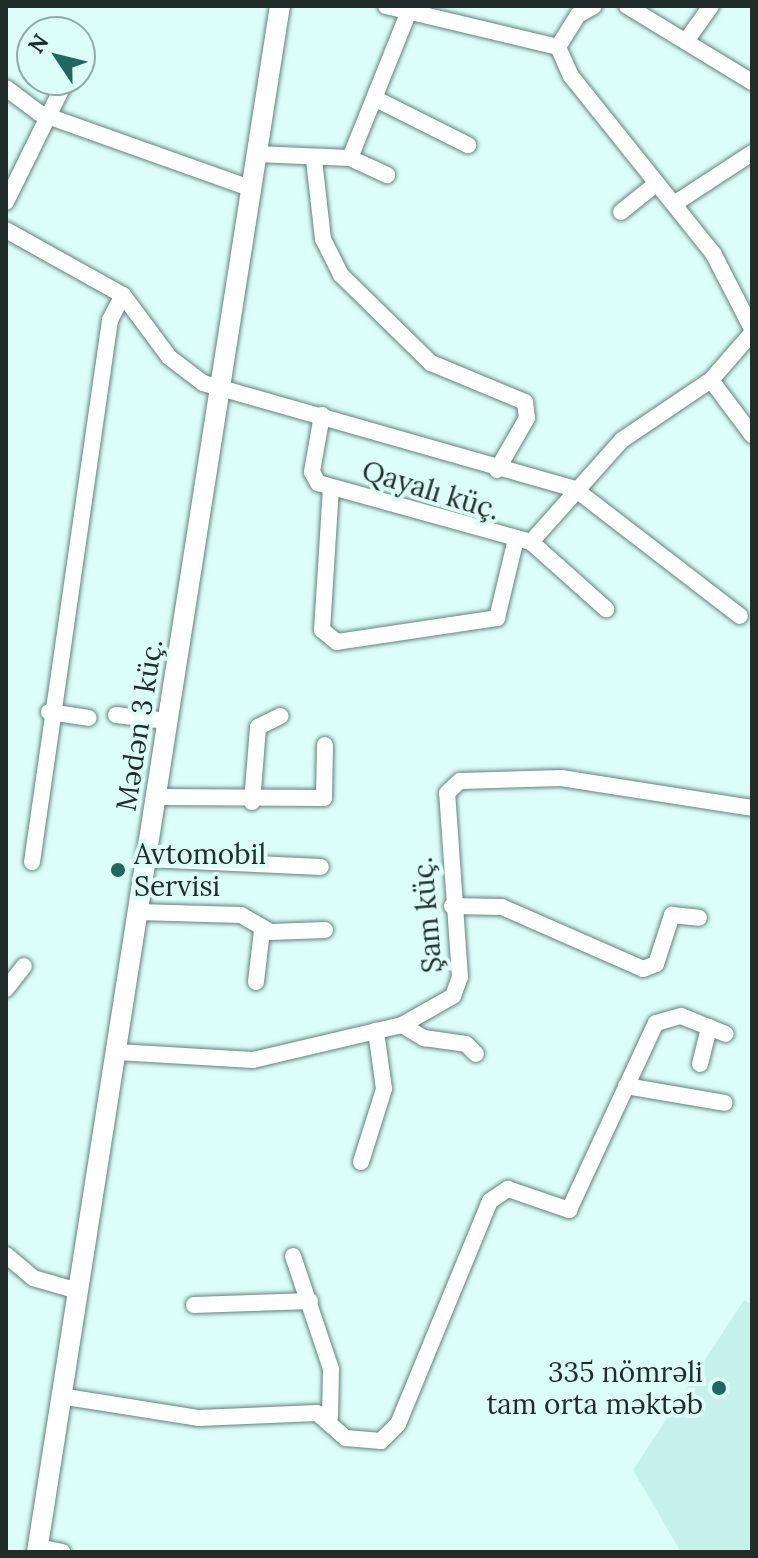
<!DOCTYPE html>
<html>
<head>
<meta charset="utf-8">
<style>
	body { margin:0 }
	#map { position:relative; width:758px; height:1558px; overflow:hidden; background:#dbfef8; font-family:Lora,serif }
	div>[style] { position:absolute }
	.built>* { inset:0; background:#c6f1ea }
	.roads { filter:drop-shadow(0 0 2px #62827d) drop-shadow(0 0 2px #62827d) }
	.minor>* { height:16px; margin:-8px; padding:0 8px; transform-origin:8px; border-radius:8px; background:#fff }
	.major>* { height:20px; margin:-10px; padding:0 10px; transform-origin:10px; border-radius:10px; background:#fff }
	.dots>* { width:22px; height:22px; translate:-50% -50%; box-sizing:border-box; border:4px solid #dbfef8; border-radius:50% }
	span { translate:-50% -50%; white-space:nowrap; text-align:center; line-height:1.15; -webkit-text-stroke:8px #dbfef8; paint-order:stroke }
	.street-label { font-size:28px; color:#202d2b }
	.poi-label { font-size:28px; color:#202d2b }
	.left { translate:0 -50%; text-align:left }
	.right { translate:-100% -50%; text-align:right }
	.frame { position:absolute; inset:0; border:8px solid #202d2b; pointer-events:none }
	.north { position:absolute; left:16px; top:16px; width:80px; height:80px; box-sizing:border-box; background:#dbfef8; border:2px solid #90aaa6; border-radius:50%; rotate:305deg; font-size:22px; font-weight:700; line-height:32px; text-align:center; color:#202d2b }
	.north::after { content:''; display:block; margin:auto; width:28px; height:36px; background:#1e6860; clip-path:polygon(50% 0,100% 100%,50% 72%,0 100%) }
</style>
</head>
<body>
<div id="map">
	<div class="built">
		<div style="clip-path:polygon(744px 1300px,752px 1305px,752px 1552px,681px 1552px,633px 1470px)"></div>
	</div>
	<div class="roads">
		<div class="minor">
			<div style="left:386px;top:6px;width:177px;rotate:13.4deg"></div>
			<div style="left:558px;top:47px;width:38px;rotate:-58deg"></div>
			<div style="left:578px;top:15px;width:18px;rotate:-29deg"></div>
			<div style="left:627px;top:6px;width:146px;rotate:31.3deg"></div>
			<div style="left:686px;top:41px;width:43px;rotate:-54.5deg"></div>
			<div style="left:558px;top:47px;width:32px;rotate:66deg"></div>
			<div style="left:571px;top:76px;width:227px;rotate:51.3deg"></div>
			<div style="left:713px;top:253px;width:85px;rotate:62.8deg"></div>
			<div style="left:6px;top:88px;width:41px;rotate:37.1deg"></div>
			<div style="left:39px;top:113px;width:224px;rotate:19.6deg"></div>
			<div style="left:378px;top:100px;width:101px;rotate:26.6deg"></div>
			<div style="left:256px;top:154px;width:94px;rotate:2.4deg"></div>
			<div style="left:350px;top:158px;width:155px;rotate:-68.1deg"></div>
			<div style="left:350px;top:158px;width:41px;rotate:24.7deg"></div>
			<div style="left:314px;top:160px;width:80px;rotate:83.5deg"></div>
			<div style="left:323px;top:239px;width:40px;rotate:63.4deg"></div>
			<div style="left:341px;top:275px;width:126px;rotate:44.4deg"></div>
			<div style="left:431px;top:363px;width:102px;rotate:22.5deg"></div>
			<div style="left:525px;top:402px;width:16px;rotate:83deg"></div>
			<div style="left:527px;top:418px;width:60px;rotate:120deg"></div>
			<div style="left:6px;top:202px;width:136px;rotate:-63.8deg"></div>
			<div style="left:674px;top:204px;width:93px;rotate:-33.2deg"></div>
			<div style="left:621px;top:212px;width:46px;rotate:-38.9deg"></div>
			<div style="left:6px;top:230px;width:134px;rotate:29.1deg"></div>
			<div style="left:123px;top:295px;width:77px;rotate:53.4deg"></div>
			<div style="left:169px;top:357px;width:43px;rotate:37.4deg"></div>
			<div style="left:203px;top:383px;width:387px;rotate:15.9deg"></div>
			<div style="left:575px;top:489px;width:208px;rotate:37.6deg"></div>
			<div style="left:711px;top:380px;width:69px;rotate:53.3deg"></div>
			<div style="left:322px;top:415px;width:58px;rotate:100deg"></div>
			<div style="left:312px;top:472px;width:13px;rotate:61deg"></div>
			<div style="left:318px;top:483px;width:221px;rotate:15.5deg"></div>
			<div style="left:531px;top:542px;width:137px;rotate:-48.3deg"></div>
			<div style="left:622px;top:440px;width:107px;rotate:-34deg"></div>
			<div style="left:711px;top:380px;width:62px;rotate:-48.9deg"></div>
			<div style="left:331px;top:487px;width:143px;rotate:93.6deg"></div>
			<div style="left:322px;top:630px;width:19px;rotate:39deg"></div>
			<div style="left:337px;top:642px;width:162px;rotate:-8.5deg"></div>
			<div style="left:497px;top:618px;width:77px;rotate:-76.5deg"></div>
			<div style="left:531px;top:542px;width:101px;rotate:41.8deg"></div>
			<div style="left:49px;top:712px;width:40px;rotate:8.5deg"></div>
			<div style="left:116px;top:715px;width:51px;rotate:6.7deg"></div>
			<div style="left:156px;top:797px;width:168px;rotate:0.3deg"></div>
			<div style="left:324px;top:798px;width:53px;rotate:-88.9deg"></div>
			<div style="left:252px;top:802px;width:75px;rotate:-85.4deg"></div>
			<div style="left:258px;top:727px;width:25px;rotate:-26deg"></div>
			<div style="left:147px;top:859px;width:174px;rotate:2.6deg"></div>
			<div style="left:32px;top:862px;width:548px;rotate:-81.81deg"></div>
			<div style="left:110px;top:320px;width:28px;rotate:-63deg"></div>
			<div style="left:452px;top:906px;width:50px;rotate:1.1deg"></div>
			<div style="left:502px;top:907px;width:154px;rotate:23.7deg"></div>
			<div style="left:643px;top:969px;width:14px;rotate:-21deg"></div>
			<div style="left:656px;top:964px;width:52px;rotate:-71.9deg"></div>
			<div style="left:672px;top:915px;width:27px;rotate:6deg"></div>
			<div style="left:138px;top:912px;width:103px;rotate:1.7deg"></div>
			<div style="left:241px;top:915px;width:34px;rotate:30deg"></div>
			<div style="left:271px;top:932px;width:54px;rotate:-2.1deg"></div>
			<div style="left:256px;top:982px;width:52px;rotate:-83.4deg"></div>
			<div style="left:6px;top:989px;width:29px;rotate:-52deg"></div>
			<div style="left:402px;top:1025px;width:26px;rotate:31deg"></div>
			<div style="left:424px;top:1038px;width:42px;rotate:8.1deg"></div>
			<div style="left:466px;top:1044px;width:14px;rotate:45deg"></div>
			<div style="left:117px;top:1052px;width:136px;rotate:3.4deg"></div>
			<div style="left:253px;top:1060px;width:153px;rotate:-13.2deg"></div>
			<div style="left:402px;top:1025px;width:59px;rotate:-29.6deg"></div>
			<div style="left:453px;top:996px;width:20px;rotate:-70deg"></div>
			<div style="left:460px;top:977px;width:184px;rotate:-94deg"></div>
			<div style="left:447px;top:793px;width:18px;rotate:-43deg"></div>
			<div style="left:460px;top:781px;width:101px;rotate:-1.7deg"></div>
			<div style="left:561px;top:778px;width:193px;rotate:8.9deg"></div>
			<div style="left:700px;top:1064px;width:38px;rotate:-76deg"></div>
			<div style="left:626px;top:1086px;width:100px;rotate:9.7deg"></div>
			<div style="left:361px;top:1162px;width:77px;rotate:-72.5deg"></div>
			<div style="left:384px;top:1089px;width:59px;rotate:-97.9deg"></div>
			<div style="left:6px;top:1255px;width:35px;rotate:40deg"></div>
			<div style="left:33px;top:1278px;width:47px;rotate:16.1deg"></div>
			<div style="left:293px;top:1256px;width:119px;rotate:71.4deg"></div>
			<div style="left:331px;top:1369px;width:48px;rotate:91.2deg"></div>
			<div style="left:194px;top:1305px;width:116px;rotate:-2deg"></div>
			<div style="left:60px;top:1396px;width:141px;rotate:9deg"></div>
			<div style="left:199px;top:1418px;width:118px;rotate:-2.4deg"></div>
			<div style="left:317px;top:1413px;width:38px;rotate:41deg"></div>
			<div style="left:346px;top:1438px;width:35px;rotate:5deg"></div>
			<div style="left:381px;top:1441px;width:24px;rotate:-45deg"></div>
			<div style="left:398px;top:1424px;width:241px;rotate:-67.6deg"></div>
			<div style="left:490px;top:1201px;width:22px;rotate:-34deg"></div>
			<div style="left:508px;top:1189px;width:65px;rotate:19deg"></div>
			<div style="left:569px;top:1210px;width:206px;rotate:-65.1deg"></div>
			<div style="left:656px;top:1023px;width:26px;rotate:-16deg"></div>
			<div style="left:681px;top:1016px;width:48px;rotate:21.8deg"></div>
			<div style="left:38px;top:1547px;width:25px;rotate:12deg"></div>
		</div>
		<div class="major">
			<div style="left:37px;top:1552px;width:1565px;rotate:-81.07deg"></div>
		</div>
	</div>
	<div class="dots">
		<div style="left:118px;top:870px;background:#1e6860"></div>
		<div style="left:719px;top:1388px;background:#1e6860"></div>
	</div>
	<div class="street-label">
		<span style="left:431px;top:490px;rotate:17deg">Qayalı küç.</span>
		<span style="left:139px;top:725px;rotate:-81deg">Mədən 3 küç.</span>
		<span style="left:427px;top:915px;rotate:-95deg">Şam küç.</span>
	</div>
	<div class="poi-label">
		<span class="left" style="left:134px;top:870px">Avtomobil<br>Servisi</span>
		<span class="right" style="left:703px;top:1388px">335 nömrəli<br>tam orta məktəb</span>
	</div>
	<div class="frame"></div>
	<div class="north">N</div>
</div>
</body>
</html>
